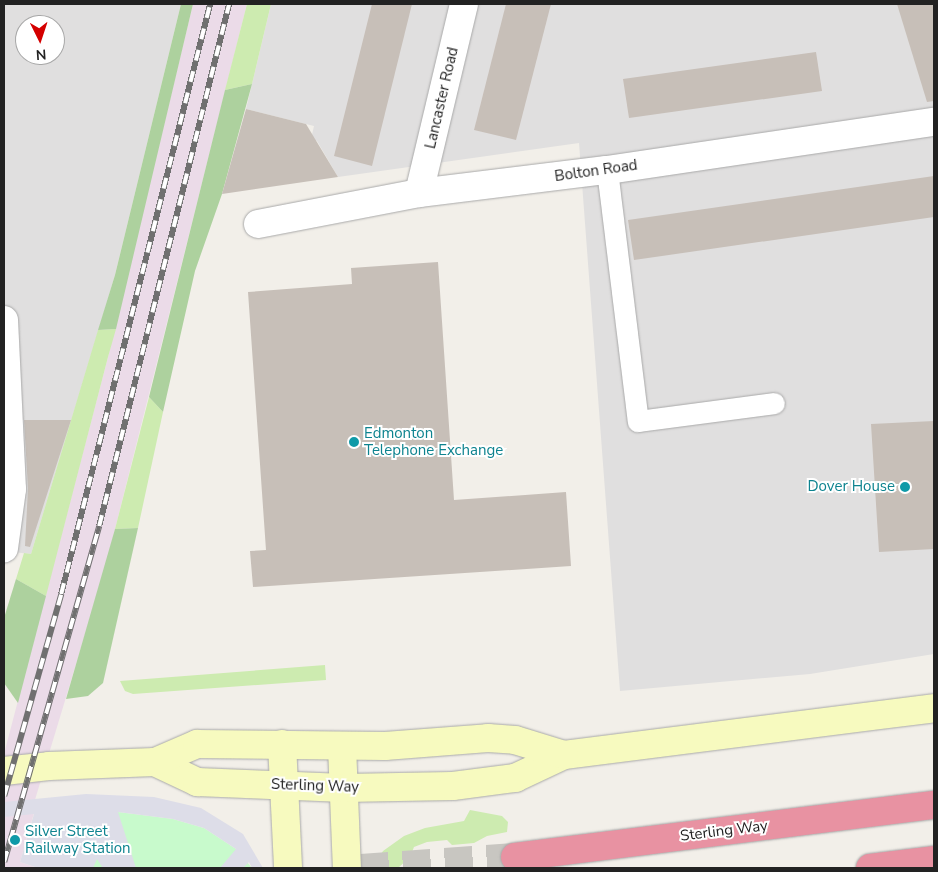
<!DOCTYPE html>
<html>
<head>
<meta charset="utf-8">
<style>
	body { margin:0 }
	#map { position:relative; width:938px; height:872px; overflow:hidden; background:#f2efe9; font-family:"Nunito Sans",sans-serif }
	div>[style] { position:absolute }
	.residential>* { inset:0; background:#e0dfdf }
	.industrial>* { inset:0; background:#ebdbe8 }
	.grass>* { inset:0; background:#cdebb0 }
	.forest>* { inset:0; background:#add19e }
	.park>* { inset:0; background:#c8facc }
	.plaza>* { inset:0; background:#dddde8 }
	.building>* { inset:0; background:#c7bfb8 }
	.highway-tunnel>* { height:28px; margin-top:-14px; transform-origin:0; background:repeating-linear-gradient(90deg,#c8c6c1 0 28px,transparent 0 42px) }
	.roads { filter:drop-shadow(0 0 1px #a9a9a9) drop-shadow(0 0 1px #a9a9a9) }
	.lane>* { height:21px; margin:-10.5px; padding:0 10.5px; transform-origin:10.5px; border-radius:10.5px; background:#fff }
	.street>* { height:28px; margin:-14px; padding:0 14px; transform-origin:14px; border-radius:14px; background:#fff }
	.secondary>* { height:28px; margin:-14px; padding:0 14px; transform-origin:14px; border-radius:14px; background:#f7fabf }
	.highway>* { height:28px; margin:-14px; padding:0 14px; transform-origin:14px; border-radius:14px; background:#e892a2 }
	.rail>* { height:5.5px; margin-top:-2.75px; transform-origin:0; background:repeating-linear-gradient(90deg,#fff 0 11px,#707070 0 22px); box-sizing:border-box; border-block:1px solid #707070 }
	.dots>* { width:14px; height:14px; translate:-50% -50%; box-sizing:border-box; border:2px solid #fff; border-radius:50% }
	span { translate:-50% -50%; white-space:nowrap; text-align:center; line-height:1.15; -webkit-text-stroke:4px #fff; paint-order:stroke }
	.street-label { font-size:15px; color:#222 }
	.culture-label { font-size:15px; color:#0d838f }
	.left { translate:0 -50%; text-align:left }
	.right { translate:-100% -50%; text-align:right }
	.frame { position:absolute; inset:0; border:5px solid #222; pointer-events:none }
	.north { position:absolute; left:15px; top:15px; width:50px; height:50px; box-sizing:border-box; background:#fff; border:1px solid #a7a7a7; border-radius:50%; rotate:176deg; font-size:14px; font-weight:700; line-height:20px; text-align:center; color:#222 }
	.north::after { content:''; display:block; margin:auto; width:18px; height:22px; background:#d40000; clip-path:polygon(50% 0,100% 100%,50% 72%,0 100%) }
</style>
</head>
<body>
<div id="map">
	<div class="residential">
		<div style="clip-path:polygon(evenodd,4px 4px,181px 4px,115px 275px,31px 554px,4px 551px,4px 4px,25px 25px,55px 25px,55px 55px,25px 55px,25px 25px)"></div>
		<div style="clip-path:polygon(271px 4px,934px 4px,934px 654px,810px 674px,620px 691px,579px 143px,338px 177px,317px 141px,311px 139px,314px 126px,246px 109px)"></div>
	</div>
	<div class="industrial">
		<div style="clip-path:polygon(193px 4px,247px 4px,106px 565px,31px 813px,34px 813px,20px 862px,38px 868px,4px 868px,4px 754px,108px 357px)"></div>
	</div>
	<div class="grass">
		<div style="clip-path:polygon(247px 4px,271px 4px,252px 84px,225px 90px)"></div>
		<div style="clip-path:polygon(116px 329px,108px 357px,46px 596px,16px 579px,24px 553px,31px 554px,98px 330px)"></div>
		<div style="clip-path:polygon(149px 397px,163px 412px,138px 528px,115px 529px)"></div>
		<div style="clip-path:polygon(325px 665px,326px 680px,133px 694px,125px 691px,120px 681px)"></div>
		<div style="clip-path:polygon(470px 810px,502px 816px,508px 822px,507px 832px,487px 836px,474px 843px,452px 845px,447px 840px,427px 842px,414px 847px,410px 857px,398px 868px,372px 868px,383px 851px,404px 836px,425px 828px,464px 821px)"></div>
	</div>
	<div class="forest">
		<div style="clip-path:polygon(181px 4px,193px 4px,116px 329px,98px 330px,115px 275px)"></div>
		<div style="clip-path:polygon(252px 84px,222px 194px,195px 271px,163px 412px,149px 397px,225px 90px)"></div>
		<div style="clip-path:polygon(138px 528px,103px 683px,88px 696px,66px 699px,115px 529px)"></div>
		<div style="clip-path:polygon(16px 579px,46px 596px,18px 703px,4px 683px,4px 618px)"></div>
	</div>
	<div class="park">
		<div style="clip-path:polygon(118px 812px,173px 819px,204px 828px,236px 849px,252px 868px,38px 868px)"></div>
	</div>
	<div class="plaza">
		<div style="clip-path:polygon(86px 794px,154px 797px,201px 808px,243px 834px,263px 868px,252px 868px,249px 862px,243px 868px,220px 868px,236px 849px,204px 828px,173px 819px,118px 812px,136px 868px,103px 868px,97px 859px,93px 868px,38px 868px,20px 862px,34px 814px,4px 817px,4px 802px)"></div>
	</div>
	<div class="building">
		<div style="clip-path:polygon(372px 4px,412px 4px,372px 166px,334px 156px)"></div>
		<div style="clip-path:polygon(506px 4px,551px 4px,516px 140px,474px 130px)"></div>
		<div style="clip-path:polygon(897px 4px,934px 4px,934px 101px,927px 102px)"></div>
		<div style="clip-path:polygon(816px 52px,822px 91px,629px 118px,623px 79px)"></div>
		<div style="clip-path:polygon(246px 109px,306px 124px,338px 177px,222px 194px)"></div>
		<div style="clip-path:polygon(934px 176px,934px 217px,634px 260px,628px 220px)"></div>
		<div style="clip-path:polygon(438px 262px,454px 500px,566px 492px,571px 566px,253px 587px,250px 551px,266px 550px,248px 292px,352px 284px,351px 268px)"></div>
		<div style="clip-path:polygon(24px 420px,71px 420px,30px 547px,25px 546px,28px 488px)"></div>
		<div style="clip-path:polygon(934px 421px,934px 549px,879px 552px,871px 424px)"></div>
	</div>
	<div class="highway-tunnel">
		<div style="left:361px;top:868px;width:154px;rotate:-4.1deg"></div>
	</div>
	<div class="roads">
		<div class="lane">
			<div style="left:607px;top:170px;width:253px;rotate:83deg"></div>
			<div style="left:638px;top:421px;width:137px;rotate:-7.5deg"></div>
		</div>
		<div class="street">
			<div style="left:419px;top:193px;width:194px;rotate:-76.6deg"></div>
			<div style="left:258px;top:224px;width:164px;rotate:-10.9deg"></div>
			<div style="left:419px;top:193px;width:189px;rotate:-7deg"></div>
			<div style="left:607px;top:170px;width:331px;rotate:-8.4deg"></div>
			<div style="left:4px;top:320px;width:169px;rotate:87.3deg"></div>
			<div style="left:12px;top:489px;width:60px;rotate:97.7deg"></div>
		</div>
		<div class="secondary">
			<div style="left:282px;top:744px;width:124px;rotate:87.2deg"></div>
			<div style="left:342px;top:746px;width:122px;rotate:87.7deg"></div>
			<div style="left:155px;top:762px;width:47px;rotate:25.5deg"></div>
			<div style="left:197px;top:782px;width:147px;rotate:2.3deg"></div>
			<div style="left:344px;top:788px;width:109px;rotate:-1.1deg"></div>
			<div style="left:453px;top:786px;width:63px;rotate:-7.4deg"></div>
			<div style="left:515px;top:778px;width:54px;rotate:-25.1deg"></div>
			<div style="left:564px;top:755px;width:373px;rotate:-7.2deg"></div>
			<div style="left:4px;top:771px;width:45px;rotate:-6.3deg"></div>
			<div style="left:49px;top:766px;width:106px;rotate:-2.2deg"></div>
			<div style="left:155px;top:762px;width:46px;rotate:-23.2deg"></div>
			<div style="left:197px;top:744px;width:188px;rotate:0.6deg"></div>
			<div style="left:385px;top:746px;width:103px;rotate:-4.4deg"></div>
			<div style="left:488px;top:738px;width:27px;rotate:4deg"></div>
			<div style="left:515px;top:740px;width:51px;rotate:17deg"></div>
		</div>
		<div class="highway">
			<div style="left:515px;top:857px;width:422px;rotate:-7.1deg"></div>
			<div style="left:870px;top:868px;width:64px;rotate:-7.1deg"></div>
		</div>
	</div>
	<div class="rail">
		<div style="left:4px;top:796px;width:210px;rotate:-74.2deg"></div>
		<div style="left:61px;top:594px;width:609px;rotate:-75.83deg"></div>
		<div style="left:4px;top:862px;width:349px;rotate:-74.2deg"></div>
		<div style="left:99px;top:526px;width:538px;rotate:-76.02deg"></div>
	</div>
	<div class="dots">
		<div style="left:354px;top:442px;background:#0f9aa8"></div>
		<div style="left:905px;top:487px;background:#0f9aa8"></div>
		<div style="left:15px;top:840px;background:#0f9aa8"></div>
	</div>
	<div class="street-label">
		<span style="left:442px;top:98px;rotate:-77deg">Lancaster Road</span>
		<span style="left:596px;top:171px;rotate:-8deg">Bolton Road</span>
		<span style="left:315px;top:786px;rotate:2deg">Sterling Way</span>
		<span style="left:724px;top:831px;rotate:-7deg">Sterling Way</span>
	</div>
	<div class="culture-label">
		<span class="left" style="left:364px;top:442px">Edmonton<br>Telephone Exchange</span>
		<span class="right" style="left:895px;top:487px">Dover House</span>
		<span class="left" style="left:25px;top:840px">Silver Street<br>Railway Station</span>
	</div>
	<div class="frame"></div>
	<div class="north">N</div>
</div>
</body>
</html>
